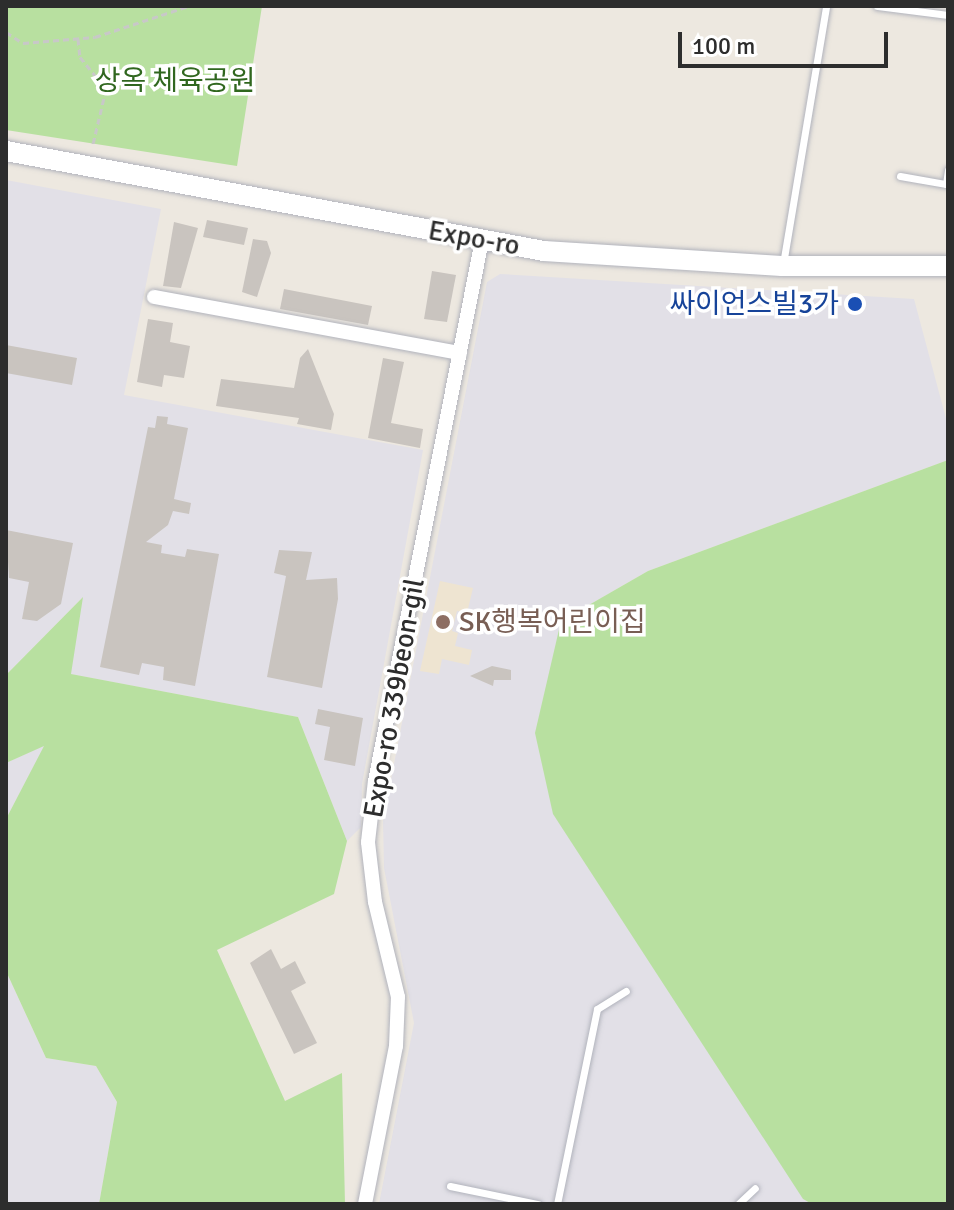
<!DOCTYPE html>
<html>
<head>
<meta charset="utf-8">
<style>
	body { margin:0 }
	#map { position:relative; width:954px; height:1210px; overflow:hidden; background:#ede8e0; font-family:Signika,"Noto Sans KR",sans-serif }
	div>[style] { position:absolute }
	.industrial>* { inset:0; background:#e2e0e7 }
	.education>* { inset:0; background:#eee4d1 }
	.green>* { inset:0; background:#b8e0a0 }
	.building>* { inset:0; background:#c9c4bf }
	.path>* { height:3px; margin-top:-1.5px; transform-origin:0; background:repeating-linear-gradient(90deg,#c8c8c8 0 6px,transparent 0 10px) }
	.roads { filter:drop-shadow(0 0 2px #b1b3bc) drop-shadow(0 0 2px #b1b3bc) }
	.lane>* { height:7px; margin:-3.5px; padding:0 3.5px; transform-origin:3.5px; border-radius:3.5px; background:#fff }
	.street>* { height:14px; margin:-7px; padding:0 7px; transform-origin:7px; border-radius:7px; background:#fff }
	.secondary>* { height:20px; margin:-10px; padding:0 10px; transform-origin:10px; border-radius:10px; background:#fff }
	.dots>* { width:22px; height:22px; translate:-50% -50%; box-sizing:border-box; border:4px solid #fff; border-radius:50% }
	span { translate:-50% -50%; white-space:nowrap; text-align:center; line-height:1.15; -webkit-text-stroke:7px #fff; paint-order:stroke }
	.park-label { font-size:28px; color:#30671f }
	.street-label { font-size:28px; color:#2d2d2d }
	.transit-label { font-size:28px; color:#164399 }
	.right { translate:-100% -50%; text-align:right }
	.education-label { font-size:28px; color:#785e54 }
	.left { translate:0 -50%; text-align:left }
	.frame { position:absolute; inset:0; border:8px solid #2d2d2d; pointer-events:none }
	.scale { position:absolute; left:678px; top:32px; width:210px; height:36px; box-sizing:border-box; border:4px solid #2d2d2d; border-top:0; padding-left:10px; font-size:24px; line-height:28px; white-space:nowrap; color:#2d2d2d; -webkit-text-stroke:6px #fff; paint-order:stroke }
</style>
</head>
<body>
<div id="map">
	<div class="industrial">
		<div style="clip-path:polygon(6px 180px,161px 209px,124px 395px,423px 450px,362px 784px,361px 827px,347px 841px,298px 717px,70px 674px,82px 598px,6px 675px)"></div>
		<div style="clip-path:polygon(500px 274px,914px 299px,948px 426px,948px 460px,648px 571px,561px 621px,803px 1199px,812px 1204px,379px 1204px,414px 1023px,384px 868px,383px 821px,487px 282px)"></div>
		<div style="clip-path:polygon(45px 745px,6px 819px,6px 763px)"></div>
		<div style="clip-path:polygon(6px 971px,46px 1058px,96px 1066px,117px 1102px,99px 1204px,6px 1204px)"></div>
	</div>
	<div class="education">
		<div style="clip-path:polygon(440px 581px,473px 588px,467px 613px,457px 611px,452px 631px,458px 633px,455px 646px,472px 650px,469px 665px,442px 659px,439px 674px,420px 671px)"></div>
	</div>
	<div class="green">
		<div style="clip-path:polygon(6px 6px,262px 6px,237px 166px,6px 130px)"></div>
		<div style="clip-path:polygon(948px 460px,948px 1204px,812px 1204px,803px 1199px,553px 814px,535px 733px,561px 621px,648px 571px)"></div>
		<div style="clip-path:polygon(83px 597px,71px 674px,298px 717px,347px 841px,334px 894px,217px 950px,285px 1101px,342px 1073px,345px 1204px,99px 1204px,117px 1102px,96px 1066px,46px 1058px,6px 971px,6px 819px,44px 746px,6px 763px,6px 675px)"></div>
	</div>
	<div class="building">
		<div style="clip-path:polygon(207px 220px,248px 228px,244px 245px,203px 237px)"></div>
		<div style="clip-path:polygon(174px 222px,198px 228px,181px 288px,163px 286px)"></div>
		<div style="clip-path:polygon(253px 239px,267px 241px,271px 253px,257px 297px,242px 292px)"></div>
		<div style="clip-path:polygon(432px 271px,456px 275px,447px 322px,424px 319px)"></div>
		<div style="clip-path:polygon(284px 289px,372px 306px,368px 325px,280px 309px)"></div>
		<div style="clip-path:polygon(148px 319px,173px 323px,170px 342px,190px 346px,184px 378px,164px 375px,162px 387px,137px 382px)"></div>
		<div style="clip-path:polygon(6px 345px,77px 358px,72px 385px,6px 373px)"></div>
		<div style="clip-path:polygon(308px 349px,334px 414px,331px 430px,297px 424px,299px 418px,216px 406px,221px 379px,294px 388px,300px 358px)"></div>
		<div style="clip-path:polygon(383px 358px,404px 362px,391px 423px,423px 429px,420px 448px,368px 438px)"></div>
		<div style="clip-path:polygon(157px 416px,168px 417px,167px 424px,188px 428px,174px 499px,191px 503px,189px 514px,173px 511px,168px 525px,146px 542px,162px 545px,161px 553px,185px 557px,187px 549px,219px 554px,195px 686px,163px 680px,164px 667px,142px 663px,139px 675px,100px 667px,148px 427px,155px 428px)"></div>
		<div style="clip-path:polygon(6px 530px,73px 543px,61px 604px,37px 621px,22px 619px,29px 582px,9px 578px)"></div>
		<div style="clip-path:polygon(279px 550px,312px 552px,306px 580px,337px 578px,338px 599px,322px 688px,267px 677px,286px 576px,274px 573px)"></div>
		<div style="clip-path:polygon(492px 666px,511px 670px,511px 680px,494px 680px,493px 686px,470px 676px)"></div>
		<div style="clip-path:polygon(318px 709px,363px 718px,355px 766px,324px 760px,330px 727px,315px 724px)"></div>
		<div style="clip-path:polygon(271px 949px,281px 969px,295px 961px,306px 983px,291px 991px,317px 1043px,294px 1054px,250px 963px)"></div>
	</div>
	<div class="path">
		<div style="left:6px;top:32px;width:20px;rotate:33deg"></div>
		<div style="left:23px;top:43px;width:72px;rotate:-4.8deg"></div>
		<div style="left:95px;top:37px;width:99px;rotate:-18.3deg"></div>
		<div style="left:78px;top:39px;width:18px;rotate:84deg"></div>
		<div style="left:80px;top:57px;width:41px;rotate:50.9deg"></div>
		<div style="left:106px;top:89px;width:57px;rotate:103.3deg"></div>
	</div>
	<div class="roads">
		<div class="lane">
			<div style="left:877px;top:6px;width:72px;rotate:7.2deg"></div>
			<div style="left:900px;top:176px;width:47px;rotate:9.9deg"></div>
			<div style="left:946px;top:184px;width:14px;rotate:-82deg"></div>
			<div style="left:783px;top:264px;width:262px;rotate:-80.5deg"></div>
			<div style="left:450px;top:1186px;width:90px;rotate:11.6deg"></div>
			<div style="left:557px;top:1204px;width:199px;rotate:-78.4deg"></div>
			<div style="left:597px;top:1009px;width:34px;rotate:-32deg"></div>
			<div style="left:738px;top:1204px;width:23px;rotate:-43deg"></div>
		</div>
		<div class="street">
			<div style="left:154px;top:297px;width:311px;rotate:10.4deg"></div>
			<div style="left:365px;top:1204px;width:161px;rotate:-78.9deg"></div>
			<div style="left:396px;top:1046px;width:49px;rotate:-87.7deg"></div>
			<div style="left:398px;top:997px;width:98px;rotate:-103.6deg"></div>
			<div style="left:375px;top:902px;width:60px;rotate:-96.7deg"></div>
			<div style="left:368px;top:842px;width:61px;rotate:-83.5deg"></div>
			<div style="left:375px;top:781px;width:551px;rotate:-78.81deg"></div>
		</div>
		<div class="secondary">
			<div style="left:6px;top:151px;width:547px;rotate:10.53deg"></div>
			<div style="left:544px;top:251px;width:238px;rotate:3.6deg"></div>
			<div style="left:782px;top:266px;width:166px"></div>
		</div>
	</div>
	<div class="dots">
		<div style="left:855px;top:304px;background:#1a4fb4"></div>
		<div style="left:443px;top:622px;background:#8d6e63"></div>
	</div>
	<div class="park-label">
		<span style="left:175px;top:81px">상옥 체육공원</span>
	</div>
	<div class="street-label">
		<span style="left:474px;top:238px;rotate:10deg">Expo-ro</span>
		<span style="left:394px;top:698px;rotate:-80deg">Expo-ro 339beon-gil</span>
	</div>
	<div class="transit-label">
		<span class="right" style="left:839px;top:304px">싸이언스빌3가</span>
	</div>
	<div class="education-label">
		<span class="left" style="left:459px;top:622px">SK행복어린이집</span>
	</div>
	<div class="frame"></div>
	<div class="scale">100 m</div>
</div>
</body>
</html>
